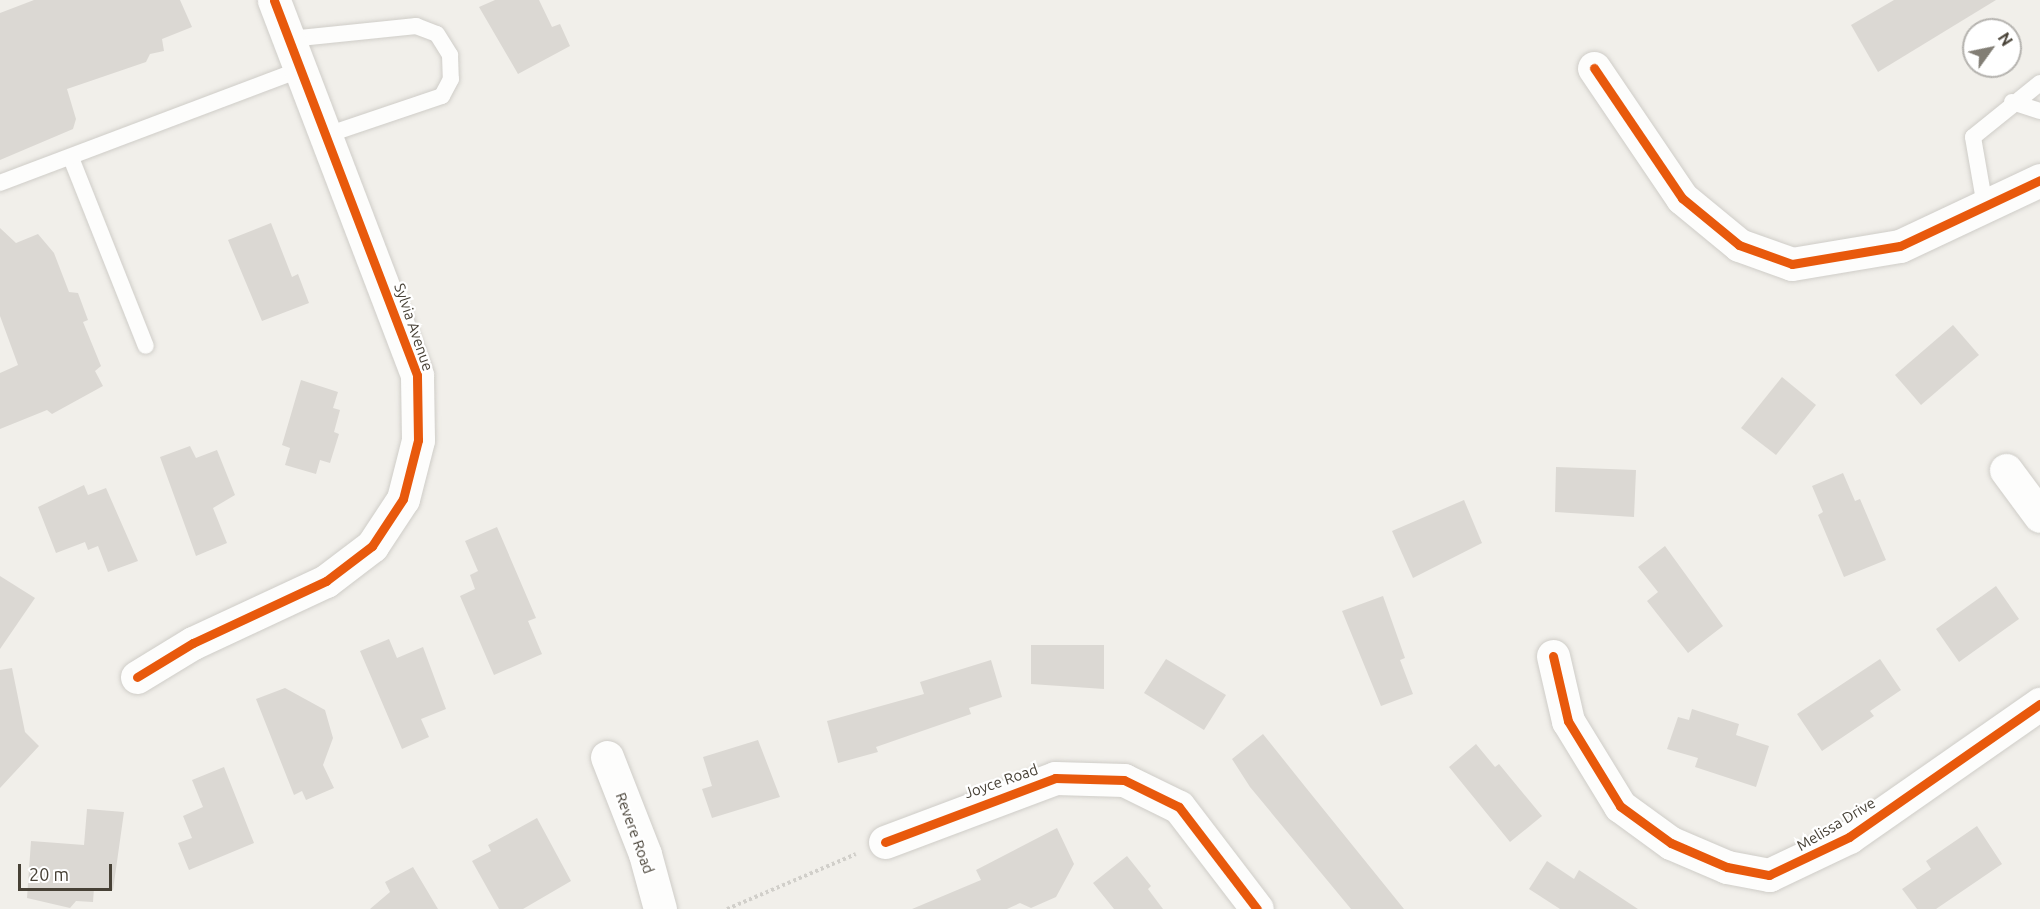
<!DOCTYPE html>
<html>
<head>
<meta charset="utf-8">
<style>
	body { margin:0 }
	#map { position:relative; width:2040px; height:909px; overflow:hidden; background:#f1efea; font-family:Ubuntu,sans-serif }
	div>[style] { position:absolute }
	.building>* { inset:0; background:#dbd8d3 }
	.path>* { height:4px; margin-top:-2px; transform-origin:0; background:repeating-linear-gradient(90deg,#d1cfca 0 3px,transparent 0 6px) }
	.roads { filter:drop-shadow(0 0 2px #cfcdc8) drop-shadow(0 0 2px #cfcdc8) }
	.service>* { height:16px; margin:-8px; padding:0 8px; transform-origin:8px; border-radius:8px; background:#fdfdfc }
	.minor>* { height:33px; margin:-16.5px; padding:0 16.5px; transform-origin:16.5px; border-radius:16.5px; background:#fdfdfc }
	.cycleway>* { height:9px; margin:-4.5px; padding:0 4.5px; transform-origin:4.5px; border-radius:4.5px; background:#e8590c }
	span { translate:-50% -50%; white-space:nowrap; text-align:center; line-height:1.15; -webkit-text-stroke:4.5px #fff; paint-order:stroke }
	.street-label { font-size:15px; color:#474136 }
	.north { position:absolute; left:1962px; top:18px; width:60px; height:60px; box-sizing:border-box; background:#fff; border:2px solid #b5b3af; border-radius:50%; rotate:57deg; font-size:16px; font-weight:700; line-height:24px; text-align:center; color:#474136 }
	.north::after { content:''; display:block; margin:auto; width:21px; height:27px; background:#827e75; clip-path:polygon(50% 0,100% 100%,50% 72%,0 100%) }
	.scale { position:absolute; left:18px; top:864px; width:94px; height:27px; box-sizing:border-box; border:3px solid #474136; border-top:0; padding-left:8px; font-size:18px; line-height:21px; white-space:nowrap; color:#474136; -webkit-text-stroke:4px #fff; paint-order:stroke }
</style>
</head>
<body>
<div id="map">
	<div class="building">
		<div style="clip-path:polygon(34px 0,180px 0,192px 27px,162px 39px,164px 51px,150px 54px,146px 62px,67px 89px,76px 119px,73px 129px,0 160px,0 13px)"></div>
		<div style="clip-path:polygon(495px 0,539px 0,552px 27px,560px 24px,570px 46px,518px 74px,479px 7px)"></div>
		<div style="clip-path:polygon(1894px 0,1996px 0,1878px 72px,1851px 25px)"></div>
		<div style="clip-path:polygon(271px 223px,292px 277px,298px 274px,309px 303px,262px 321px,228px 240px)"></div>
		<div style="clip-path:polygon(0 228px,16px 243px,38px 234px,54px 253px,69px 292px,78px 293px,88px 320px,83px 322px,101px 366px,95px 371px,103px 386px,52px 414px,47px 410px,0 429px,0 373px,18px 365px,0 316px)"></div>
		<div style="clip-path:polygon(1953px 325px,1979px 355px,1921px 405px,1895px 375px)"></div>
		<div style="clip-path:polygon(1782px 377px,1816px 405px,1776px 455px,1741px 428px)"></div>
		<div style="clip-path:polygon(301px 380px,338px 392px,333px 408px,340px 410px,334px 432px,339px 434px,330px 463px,320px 460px,316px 474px,285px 465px,290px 448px,282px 445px)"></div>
		<div style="clip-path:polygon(190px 446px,196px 458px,217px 450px,235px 495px,213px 508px,227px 543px,196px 556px,160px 457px)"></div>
		<div style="clip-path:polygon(1556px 467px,1636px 470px,1634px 517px,1555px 512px)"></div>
		<div style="clip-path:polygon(1843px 473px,1855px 501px,1860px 499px,1886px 560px,1844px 577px,1818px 515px,1823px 512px,1812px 486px)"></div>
		<div style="clip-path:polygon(84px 485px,88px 495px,106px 488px,138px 561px,108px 572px,98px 546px,88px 550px,85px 542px,56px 553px,38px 507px)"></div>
		<div style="clip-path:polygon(1464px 500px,1482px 543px,1413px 578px,1392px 531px)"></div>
		<div style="clip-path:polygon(497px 527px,536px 618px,528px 621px,542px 654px,494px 675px,460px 596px,475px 589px,470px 575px,478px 571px,465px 541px)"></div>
		<div style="clip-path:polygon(1665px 546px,1723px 626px,1688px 653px,1647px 601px,1658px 592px,1638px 567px)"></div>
		<div style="clip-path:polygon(0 576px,35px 598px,0 649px)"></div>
		<div style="clip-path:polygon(1996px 586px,2019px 619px,1959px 662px,1936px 629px)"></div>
		<div style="clip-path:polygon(1383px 596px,1405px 658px,1400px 660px,1413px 694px,1381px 706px,1342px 611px)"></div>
		<div style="clip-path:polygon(389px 639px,397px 658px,423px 647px,446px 709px,421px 719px,429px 737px,402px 749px,360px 651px)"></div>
		<div style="clip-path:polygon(1031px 645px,1104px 645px,1104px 689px,1031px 684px)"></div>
		<div style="clip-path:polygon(1166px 659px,1226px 695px,1204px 730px,1144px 693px)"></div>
		<div style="clip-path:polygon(1880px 659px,1901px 690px,1870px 711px,1874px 716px,1822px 751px,1797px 714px)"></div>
		<div style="clip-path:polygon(991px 660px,1002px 697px,969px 708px,971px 714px,876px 747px,878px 752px,838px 763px,827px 721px,924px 694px,920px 682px)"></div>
		<div style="clip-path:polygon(12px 668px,25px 732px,39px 746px,0 788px,0 670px)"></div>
		<div style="clip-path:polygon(285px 688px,325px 710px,333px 738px,323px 765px,334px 788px,306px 800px,302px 791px,294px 795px,256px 699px)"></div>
		<div style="clip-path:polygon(1692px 709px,1739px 724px,1736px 735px,1769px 746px,1756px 787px,1695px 767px,1698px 758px,1667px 749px,1678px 717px,1689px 720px)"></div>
		<div style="clip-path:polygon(1263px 734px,1307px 789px,1404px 909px,1351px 909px,1250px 787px,1232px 759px)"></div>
		<div style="clip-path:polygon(758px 740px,780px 797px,712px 818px,702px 789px,712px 786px,703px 757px)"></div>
		<div style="clip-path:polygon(1476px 744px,1495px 767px,1499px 764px,1542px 816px,1510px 842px,1449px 767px)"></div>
		<div style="clip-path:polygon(224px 767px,254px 843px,189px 870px,178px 843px,192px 838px,183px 816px,203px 807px,192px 780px)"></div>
		<div style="clip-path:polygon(87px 809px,124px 812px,113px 890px,94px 888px,93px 902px,76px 901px,70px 908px,27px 898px,31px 841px,84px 845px)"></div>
		<div style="clip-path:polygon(537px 818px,571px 881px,523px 909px,499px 909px,472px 861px,491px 851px,488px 845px)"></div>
		<div style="clip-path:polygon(1977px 826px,2002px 864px,1936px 909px,1917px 909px,1902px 889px,1931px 869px,1926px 861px)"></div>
		<div style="clip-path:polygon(1057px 828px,1074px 864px,1056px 897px,1031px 908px,1020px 903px,1007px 909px,912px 909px,981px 880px,976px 870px)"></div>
		<div style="clip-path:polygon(1127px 856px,1151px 886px,1148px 889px,1163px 909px,1114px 909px,1093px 883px)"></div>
		<div style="clip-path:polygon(1547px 861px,1574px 879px,1579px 870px,1638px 909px,1560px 909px,1529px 889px)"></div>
		<div style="clip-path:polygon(413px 867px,438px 909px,370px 909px,390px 892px,385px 882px)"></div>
	</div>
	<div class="path">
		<div style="left:727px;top:909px;width:140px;rotate:-23.1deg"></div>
	</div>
	<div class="roads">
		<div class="service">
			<div style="left:290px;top:39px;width:127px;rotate:-5.9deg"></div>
			<div style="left:416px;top:26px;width:22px;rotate:21deg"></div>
			<div style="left:437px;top:34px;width:25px;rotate:58deg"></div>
			<div style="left:450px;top:55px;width:24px;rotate:88deg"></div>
			<div style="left:451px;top:79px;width:19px;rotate:118deg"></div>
			<div style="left:442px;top:96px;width:121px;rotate:161.3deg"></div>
			<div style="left:2012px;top:102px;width:29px;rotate:18deg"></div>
			<div style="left:71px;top:158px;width:202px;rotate:68.3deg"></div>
			<div style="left:0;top:183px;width:323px;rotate:-20.7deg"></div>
			<div style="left:1985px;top:206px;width:70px;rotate:-99.9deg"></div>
			<div style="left:1973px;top:137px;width:86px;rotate:-38.9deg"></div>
		</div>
		<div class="minor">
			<div style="left:1594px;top:68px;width:157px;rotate:55.9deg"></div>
			<div style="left:1682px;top:198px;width:74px;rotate:39.5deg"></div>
			<div style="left:1739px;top:245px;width:56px;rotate:19.7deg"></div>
			<div style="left:1792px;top:264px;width:109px;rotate:-9.5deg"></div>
			<div style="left:1900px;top:246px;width:155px;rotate:-25.2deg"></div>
			<div style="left:2006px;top:470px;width:57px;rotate:53.5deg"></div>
			<div style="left:1553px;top:656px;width:67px;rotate:77deg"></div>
			<div style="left:1568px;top:721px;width:100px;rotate:58.5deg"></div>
			<div style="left:1620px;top:806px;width:63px;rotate:36deg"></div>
			<div style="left:1671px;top:843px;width:61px;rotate:23.2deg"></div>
			<div style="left:1727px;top:867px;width:43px;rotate:10.8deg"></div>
			<div style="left:1769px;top:875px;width:89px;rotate:-25.4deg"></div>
			<div style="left:1849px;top:837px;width:233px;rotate:-34.9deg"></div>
			<div style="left:137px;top:677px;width:66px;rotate:-31.3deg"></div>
			<div style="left:193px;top:643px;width:147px;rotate:-25deg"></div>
			<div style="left:326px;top:581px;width:58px;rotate:-37.3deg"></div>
			<div style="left:372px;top:546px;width:56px;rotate:-56.6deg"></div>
			<div style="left:403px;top:499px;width:61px;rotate:-75.7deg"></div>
			<div style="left:418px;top:440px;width:65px;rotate:-90.9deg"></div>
			<div style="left:417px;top:375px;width:401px;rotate:-110.9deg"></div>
			<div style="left:607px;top:757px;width:104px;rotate:68.6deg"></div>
			<div style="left:645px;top:854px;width:57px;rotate:74.7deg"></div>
			<div style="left:885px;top:842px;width:182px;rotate:-20.6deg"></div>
			<div style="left:1055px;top:778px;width:69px;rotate:1.7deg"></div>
			<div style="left:1124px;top:780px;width:61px;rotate:26.1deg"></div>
			<div style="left:1179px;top:807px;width:128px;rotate:52.6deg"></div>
		</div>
	</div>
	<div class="cycleway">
		<div style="left:1594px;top:68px;width:157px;rotate:55.9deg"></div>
		<div style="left:1682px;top:198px;width:74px;rotate:39.5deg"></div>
		<div style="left:1739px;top:245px;width:56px;rotate:19.7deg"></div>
		<div style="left:1792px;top:264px;width:109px;rotate:-9.5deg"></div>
		<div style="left:1900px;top:246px;width:155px;rotate:-25.2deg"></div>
		<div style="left:1553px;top:656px;width:67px;rotate:77deg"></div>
		<div style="left:1568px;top:721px;width:100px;rotate:58.5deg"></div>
		<div style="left:1620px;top:806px;width:63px;rotate:36deg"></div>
		<div style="left:1671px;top:843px;width:61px;rotate:23.2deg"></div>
		<div style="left:1727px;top:867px;width:43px;rotate:10.8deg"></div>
		<div style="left:1769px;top:875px;width:89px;rotate:-25.4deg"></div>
		<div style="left:1849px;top:837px;width:233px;rotate:-34.9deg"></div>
		<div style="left:137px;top:677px;width:66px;rotate:-31.3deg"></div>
		<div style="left:193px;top:643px;width:147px;rotate:-25deg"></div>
		<div style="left:326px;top:581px;width:58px;rotate:-37.3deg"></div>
		<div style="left:372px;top:546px;width:56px;rotate:-56.6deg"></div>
		<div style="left:403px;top:499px;width:61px;rotate:-75.7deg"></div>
		<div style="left:418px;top:440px;width:65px;rotate:-90.9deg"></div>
		<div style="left:417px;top:375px;width:401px;rotate:-110.9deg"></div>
		<div style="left:885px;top:842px;width:182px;rotate:-20.6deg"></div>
		<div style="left:1055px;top:778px;width:69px;rotate:1.7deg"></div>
		<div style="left:1124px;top:780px;width:61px;rotate:26.1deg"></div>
		<div style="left:1179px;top:807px;width:128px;rotate:52.6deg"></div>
	</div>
	<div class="street-label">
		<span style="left:414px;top:327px;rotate:71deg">Sylvia Avenue</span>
		<span style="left:1001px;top:781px;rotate:-19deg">Joyce Road</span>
		<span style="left:1836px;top:824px;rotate:-31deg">Melissa Drive</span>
		<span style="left:635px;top:833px;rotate:70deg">Revere Road</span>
	</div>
	<div class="north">N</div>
	<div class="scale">20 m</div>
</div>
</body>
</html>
